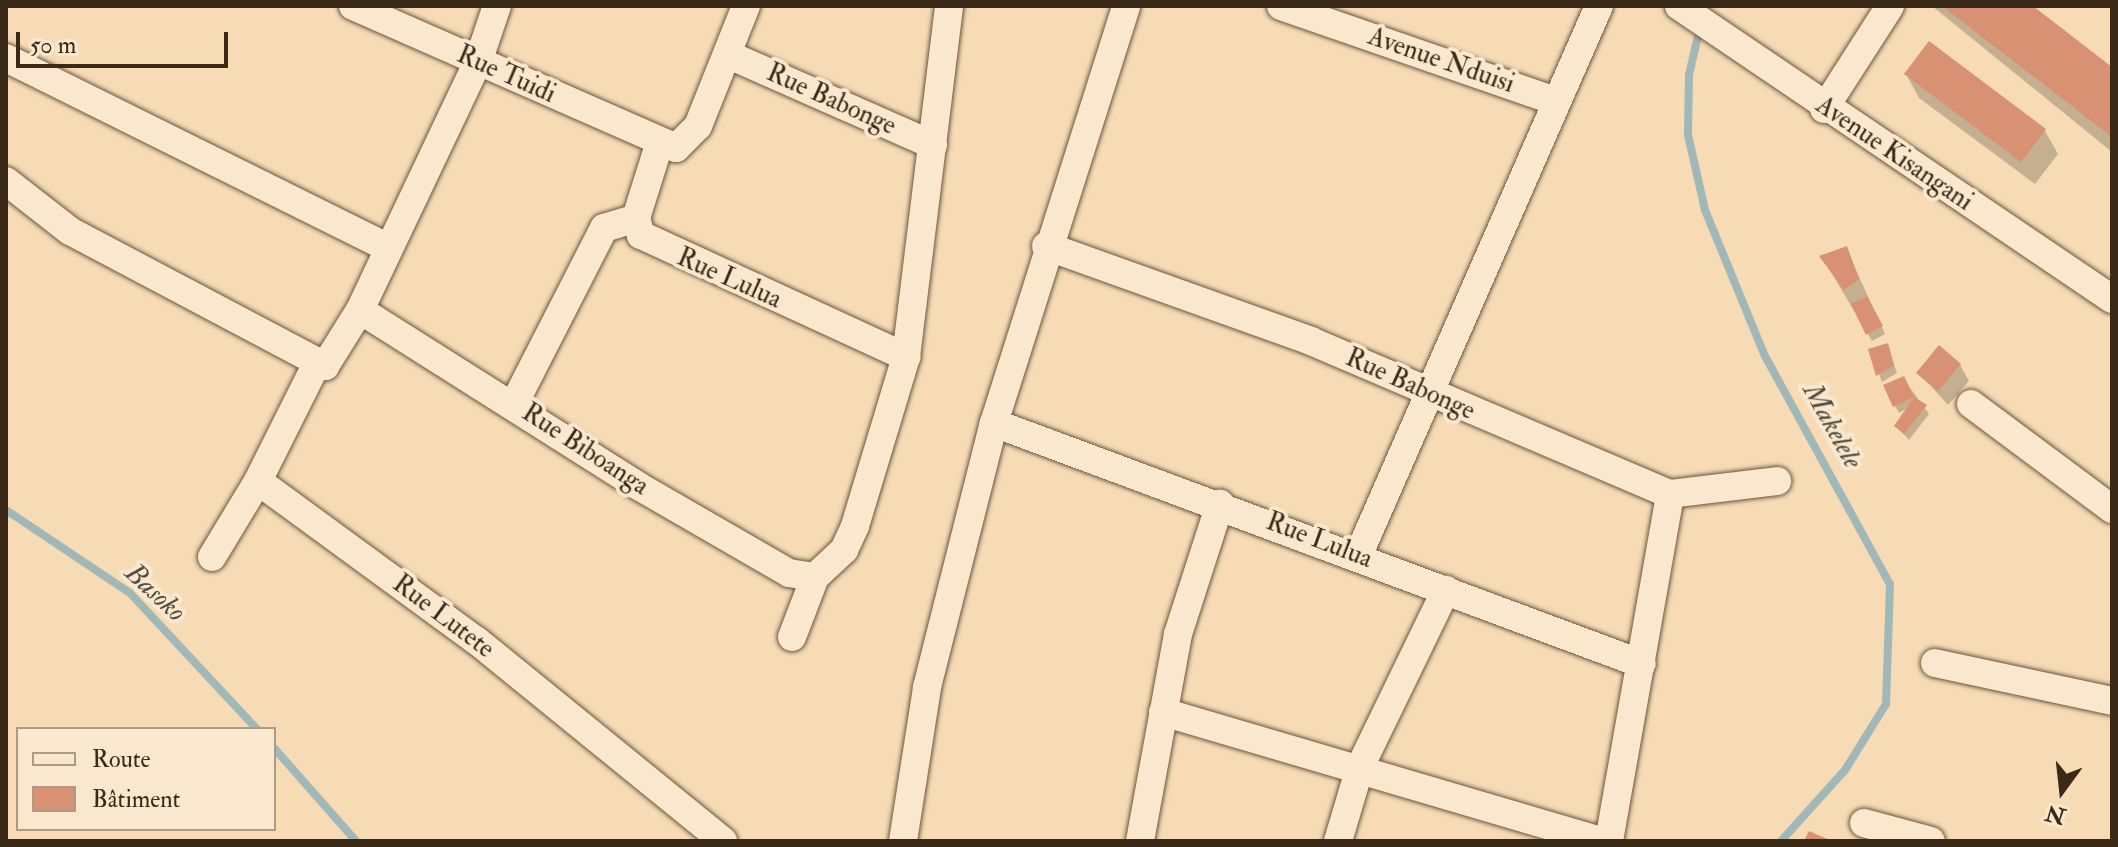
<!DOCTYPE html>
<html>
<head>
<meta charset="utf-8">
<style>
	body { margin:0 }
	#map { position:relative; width:2118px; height:847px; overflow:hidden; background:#f6dbb4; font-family:"IM FELL Double Pica",serif }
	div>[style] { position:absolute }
	.shadow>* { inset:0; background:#0003 }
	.stream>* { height:8px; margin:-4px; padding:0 4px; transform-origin:4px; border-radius:4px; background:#a1b8b8 }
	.building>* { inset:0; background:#d99174 }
	.roads { filter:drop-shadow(0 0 2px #69563e) drop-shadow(0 0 2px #69563e) }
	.minor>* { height:28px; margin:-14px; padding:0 14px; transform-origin:14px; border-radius:14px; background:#f9e8ce }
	span { translate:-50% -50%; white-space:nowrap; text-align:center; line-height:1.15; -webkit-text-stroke:8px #f9e8ce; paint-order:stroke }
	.street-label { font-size:26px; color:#3a2917 }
	.water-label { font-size:28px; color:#544d3f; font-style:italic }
	.frame { position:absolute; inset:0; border:8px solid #3a2917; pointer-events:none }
	.legend { position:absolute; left:16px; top:727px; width:260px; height:104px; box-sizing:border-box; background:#f9e8ce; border:2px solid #ad9c85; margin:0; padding:10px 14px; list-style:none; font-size:24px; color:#3a2917 }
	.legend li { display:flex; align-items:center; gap:16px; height:40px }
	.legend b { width:40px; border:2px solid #ad9c85 }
	.north { position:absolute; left:2022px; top:751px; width:80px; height:80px; -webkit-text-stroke:6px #f9e8ce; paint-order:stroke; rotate:195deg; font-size:22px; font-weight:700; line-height:32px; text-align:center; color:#3a2917 }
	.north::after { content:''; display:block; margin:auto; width:28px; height:36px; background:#3a2917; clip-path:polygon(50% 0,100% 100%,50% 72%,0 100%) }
	.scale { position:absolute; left:16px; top:32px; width:212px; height:36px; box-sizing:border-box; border:4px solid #3a2917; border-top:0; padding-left:10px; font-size:24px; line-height:28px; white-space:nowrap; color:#3a2917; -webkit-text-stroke:6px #f9e8ce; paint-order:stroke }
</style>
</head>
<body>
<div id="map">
	<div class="shadow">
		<div style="clip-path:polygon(1932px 6px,2030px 6px,2112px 69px,2112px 152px)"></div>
		<div style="clip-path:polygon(1929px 44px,2045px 131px,2058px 154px,2035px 184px,1919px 98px,1906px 74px)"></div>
		<div style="clip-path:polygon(1846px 248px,1885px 334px,1872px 341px,1822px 257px)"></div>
		<div style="clip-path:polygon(1887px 345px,1897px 373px,1882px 382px,1870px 350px)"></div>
		<div style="clip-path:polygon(1960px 365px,1969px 381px,1948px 405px,1919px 373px)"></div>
		<div style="clip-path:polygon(1903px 378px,1929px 414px,1909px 440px,1896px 426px,1908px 408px,1899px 413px,1895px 406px)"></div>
	</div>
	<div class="stream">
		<div style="left:1705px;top:6px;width:71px;rotate:103.1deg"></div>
		<div style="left:1689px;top:75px;width:60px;rotate:91deg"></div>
		<div style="left:1688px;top:135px;width:77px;rotate:77.2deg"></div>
		<div style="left:1705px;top:210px;width:158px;rotate:67.7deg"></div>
		<div style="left:1765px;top:356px;width:260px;rotate:61.3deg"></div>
		<div style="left:1890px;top:584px;width:120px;rotate:91.9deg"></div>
		<div style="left:1886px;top:704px;width:78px;rotate:121.8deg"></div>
		<div style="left:1845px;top:770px;width:96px;rotate:132deg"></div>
		<div style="left:6px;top:510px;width:149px;rotate:33.8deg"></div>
		<div style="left:130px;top:593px;width:186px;rotate:47deg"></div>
		<div style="left:274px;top:748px;width:124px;rotate:48.6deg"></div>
	</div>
	<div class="building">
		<div style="clip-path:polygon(1942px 6px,2033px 6px,2112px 67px,2112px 137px)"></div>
		<div style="clip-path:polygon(1929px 41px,2046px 129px,2021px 162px,1904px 74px)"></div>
		<div style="clip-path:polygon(1847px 246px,1859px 279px,1844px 290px,1819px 256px)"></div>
		<div style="clip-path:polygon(1867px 296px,1883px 326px,1866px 335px,1851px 304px)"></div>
		<div style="clip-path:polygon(1888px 343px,1894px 365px,1876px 376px,1868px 349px)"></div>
		<div style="clip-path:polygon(1939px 345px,1961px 364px,1938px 391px,1916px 373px)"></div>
		<div style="clip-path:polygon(1904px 376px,1914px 397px,1893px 407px,1883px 385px)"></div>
		<div style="clip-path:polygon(1914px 397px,1927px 405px,1904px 434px,1894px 426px)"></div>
		<div style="clip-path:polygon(1809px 831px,1832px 841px,1804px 841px)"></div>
	</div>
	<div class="roads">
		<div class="minor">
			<div style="left:353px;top:6px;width:353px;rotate:23.7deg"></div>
			<div style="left:676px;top:148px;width:31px;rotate:-45deg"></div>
			<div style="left:698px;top:126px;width:129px;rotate:-68.2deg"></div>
			<div style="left:1281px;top:6px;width:290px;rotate:19.1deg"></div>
			<div style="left:1679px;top:6px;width:523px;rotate:34.09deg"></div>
			<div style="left:729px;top:55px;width:223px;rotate:23.8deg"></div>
			<div style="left:6px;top:58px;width:427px;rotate:26.4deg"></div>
			<div style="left:1824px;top:109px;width:122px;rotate:-57.3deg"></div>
			<div style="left:659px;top:145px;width:77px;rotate:107.5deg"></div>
			<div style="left:636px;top:218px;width:18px;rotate:74deg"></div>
			<div style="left:641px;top:235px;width:292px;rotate:24.7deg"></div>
			<div style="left:6px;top:181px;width:81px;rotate:38deg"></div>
			<div style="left:70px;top:231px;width:289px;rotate:27.9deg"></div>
			<div style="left:325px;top:366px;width:66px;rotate:-58deg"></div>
			<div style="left:360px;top:310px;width:275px;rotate:-64.6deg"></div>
			<div style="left:478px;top:62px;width:59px;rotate:-71.3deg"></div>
			<div style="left:1046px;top:246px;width:282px;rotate:19.7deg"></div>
			<div style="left:1311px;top:341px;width:390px;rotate:23.1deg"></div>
			<div style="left:1670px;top:494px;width:108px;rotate:-6.9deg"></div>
			<div style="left:360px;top:310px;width:331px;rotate:32.3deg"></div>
			<div style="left:640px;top:487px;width:172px;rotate:30deg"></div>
			<div style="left:789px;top:573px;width:26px;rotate:9deg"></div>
			<div style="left:316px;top:365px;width:130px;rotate:116.6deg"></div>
			<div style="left:258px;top:481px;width:271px;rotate:36.2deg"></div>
			<div style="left:477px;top:641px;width:317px;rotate:39.1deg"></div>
			<div style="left:514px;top:404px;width:198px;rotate:-62.9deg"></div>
			<div style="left:604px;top:228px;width:34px;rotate:-17deg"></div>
			<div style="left:1971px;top:404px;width:176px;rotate:36.7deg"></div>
			<div style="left:994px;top:423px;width:691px;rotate:20.4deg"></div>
			<div style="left:1358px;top:556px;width:600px;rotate:-66.34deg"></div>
			<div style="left:212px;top:557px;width:89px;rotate:-58.8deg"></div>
			<div style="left:792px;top:637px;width:64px;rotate:-69deg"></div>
			<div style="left:815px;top:577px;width:40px;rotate:-43deg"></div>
			<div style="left:844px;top:550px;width:26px;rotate:-65deg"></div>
			<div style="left:855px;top:526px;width:177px;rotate:-73.2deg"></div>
			<div style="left:906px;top:357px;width:354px;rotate:-83deg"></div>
			<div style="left:1935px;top:663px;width:181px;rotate:12.1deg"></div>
			<div style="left:1163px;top:712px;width:458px;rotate:16.4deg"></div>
			<div style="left:1864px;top:823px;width:69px;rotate:15deg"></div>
			<div style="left:903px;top:841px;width:156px;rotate:-81.1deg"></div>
			<div style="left:927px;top:687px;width:272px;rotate:-75.8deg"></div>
			<div style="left:994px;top:423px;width:437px;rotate:-72.4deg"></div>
			<div style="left:1140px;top:841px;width:210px;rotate:-79.6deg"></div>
			<div style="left:1178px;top:634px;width:137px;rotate:-72.1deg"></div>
			<div style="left:1338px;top:841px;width:77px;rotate:-73.4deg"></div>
			<div style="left:1360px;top:767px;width:197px;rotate:-64.1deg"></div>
			<div style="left:1609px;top:841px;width:352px;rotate:-80deg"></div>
		</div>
	</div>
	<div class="street-label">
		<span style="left:1441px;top:61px;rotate:19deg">Avenue Nduisi</span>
		<span style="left:506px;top:75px;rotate:24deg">Rue Tuidi</span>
		<span style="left:831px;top:100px;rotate:24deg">Rue Babonge</span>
		<span style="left:1894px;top:154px;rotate:34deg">Avenue Kisangani</span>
		<span style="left:729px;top:279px;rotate:24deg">Rue Lulua</span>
		<span style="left:1410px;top:385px;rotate:24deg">Rue Babonge</span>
		<span style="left:585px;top:450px;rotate:33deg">Rue Biboanga</span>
		<span style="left:1319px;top:541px;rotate:21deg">Rue Lulua</span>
		<span style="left:443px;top:617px;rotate:37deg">Rue Lutete</span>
	</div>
	<div class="water-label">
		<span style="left:1832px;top:426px;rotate:61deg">Makelele</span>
		<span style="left:155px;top:593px;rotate:43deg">Basoko</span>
	</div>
	<div class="frame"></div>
	<ul class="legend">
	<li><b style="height:10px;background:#f9e8ce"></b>Route</li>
	<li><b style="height:22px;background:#d99174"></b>Bâtiment</li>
	</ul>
	<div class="north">N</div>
	<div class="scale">50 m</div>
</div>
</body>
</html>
